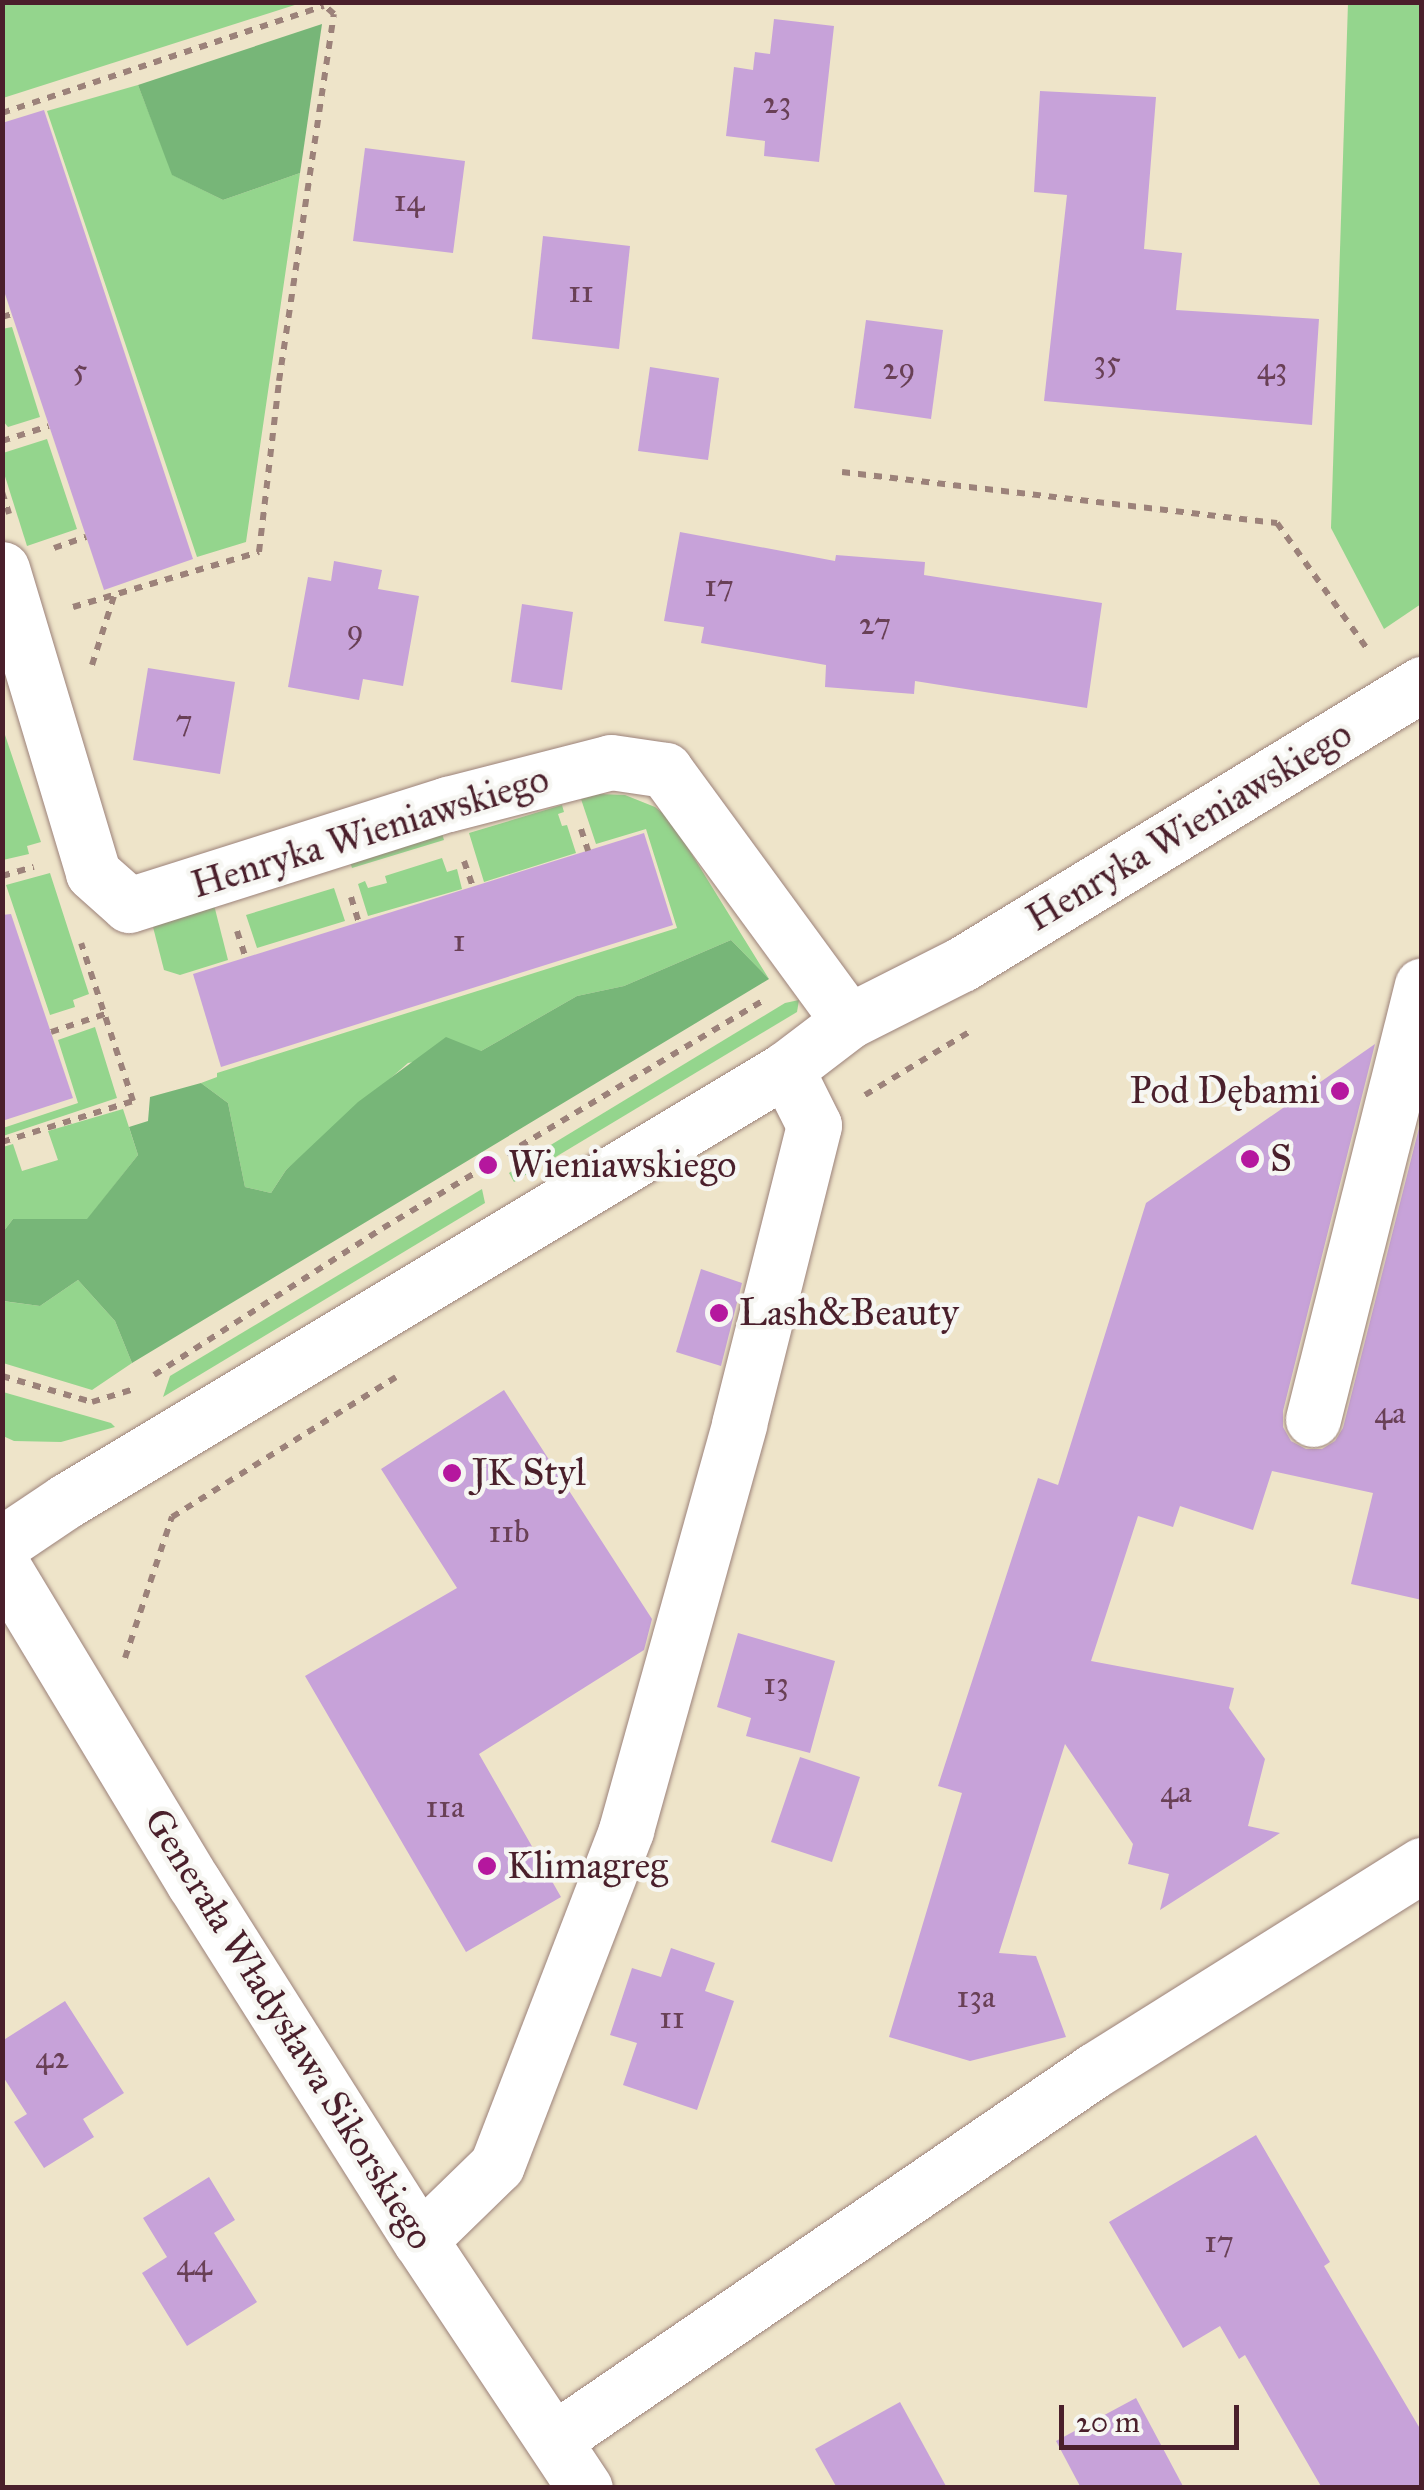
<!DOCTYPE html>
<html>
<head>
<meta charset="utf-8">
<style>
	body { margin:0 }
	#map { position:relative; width:1424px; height:2490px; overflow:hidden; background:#eee4c9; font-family:"IM FELL Great Primer",serif }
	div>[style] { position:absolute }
	.green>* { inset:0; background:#94d58d }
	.forest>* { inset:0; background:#77b678 }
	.building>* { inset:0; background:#c7a2d9 }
	.path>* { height:6px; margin-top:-3px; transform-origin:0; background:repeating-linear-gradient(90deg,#9c827a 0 8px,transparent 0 16px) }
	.roads { filter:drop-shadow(0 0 2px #9c827a) drop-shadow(0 0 2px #9c827a) }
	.minor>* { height:55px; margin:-27.5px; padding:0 27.5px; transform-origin:27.5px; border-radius:27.5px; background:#fff }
	.dots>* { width:28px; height:28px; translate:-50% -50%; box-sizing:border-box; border:5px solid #f6f6f2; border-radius:50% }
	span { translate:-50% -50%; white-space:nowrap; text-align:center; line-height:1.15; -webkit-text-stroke:9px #f6f6f2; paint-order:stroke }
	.number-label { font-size:32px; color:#694056 }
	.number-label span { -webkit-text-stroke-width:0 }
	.street-label { font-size:38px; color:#4a1f2b }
	.poi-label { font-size:38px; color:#4a1f2b }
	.right { translate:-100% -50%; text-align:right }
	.left { translate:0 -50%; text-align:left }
	.frame { position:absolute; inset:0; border:5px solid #4a1f2b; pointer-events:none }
	.scale { position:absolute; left:1059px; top:2405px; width:180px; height:45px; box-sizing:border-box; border:5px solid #4a1f2b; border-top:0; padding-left:12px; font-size:30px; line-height:35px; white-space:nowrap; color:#4a1f2b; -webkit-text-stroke:8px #f6f6f2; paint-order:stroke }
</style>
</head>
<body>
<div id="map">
	<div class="green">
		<div style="clip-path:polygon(3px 2px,301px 2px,301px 3px,3px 98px)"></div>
		<div style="clip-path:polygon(1348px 3px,1421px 3px,1421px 604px,1384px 629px,1331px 528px)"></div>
		<div style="clip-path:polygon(138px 85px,173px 175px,223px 200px,300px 173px,246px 542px,197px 557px,47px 111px)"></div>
		<div style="clip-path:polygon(12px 327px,40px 417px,8px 427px,3px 421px,2px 329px)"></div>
		<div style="clip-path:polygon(47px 439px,77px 529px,27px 546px,3px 470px,3px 453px)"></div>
		<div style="clip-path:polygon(2px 726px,41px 842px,27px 846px,29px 854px,3px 860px)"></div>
		<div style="clip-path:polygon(600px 794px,625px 795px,655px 807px,670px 819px,769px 979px,731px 940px,624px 986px,577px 996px,481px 1051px,408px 1063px,286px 1170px,271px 1193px,245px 1187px,228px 1103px,201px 1083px,217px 1077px,217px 1073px,677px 928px,646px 829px,596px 844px,581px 799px)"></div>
		<div style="clip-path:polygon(562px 805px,564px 812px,558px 814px,562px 826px,567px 825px,576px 853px,484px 882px,469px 833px)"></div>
		<div style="clip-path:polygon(440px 827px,444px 840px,352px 868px,348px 855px)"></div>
		<div style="clip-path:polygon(442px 858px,447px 872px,457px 869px,462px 889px,368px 916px,358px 884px,365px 881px,368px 888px,387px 883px,385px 876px)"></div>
		<div style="clip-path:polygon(50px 873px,89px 994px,73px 1000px,75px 1007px,50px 1015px,6px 885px)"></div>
		<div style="clip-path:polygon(334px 888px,345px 921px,257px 948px,246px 915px)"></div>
		<div style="clip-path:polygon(213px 901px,228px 960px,180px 975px,164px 970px,153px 927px,162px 915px)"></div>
		<div style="clip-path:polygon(799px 1000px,797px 1012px,514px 1182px,509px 1173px,549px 1146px,785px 1003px)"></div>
		<div style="clip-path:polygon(95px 1027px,117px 1098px,3px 1136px,3px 1128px,78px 1103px,58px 1040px)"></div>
		<div style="clip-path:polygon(123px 1109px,138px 1155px,87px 1220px,13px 1219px,3px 1232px,3px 1147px,13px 1144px,22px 1171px,58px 1160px,48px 1131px)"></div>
		<div style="clip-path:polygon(482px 1189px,485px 1203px,163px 1397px,170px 1376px)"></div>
		<div style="clip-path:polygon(78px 1280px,115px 1321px,132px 1363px,92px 1390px,3px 1363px,2px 1301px,40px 1306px)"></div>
		<div style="clip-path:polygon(3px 1392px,111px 1423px,115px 1427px,61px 1442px,14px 1441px,3px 1436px)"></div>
	</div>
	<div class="forest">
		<div style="clip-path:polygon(322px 24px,300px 173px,223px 200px,172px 175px,138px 85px)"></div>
		<div style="clip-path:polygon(731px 940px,769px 979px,132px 1363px,115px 1321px,78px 1280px,40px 1306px,3px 1301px,3px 1232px,13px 1219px,87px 1219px,138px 1155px,129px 1127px,148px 1121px,150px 1097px,201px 1083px,228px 1103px,245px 1187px,271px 1193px,286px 1170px,358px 1102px,446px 1037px,481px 1051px,577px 996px,624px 986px)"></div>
	</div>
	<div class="building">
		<div style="clip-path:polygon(774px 19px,834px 26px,819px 162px,764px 156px,765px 141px,726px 136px,734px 67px,753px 70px,755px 52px,770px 54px)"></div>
		<div style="clip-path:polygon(1040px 91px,1156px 97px,1144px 249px,1182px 253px,1176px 310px,1319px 319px,1312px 425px,1044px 401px,1067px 195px,1034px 192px)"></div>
		<div style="clip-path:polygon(44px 110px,193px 559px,104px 590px,2px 285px,2px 123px)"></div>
		<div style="clip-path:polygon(365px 148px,465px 161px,453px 253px,353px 241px)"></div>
		<div style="clip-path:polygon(543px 236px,630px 246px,619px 349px,532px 339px)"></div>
		<div style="clip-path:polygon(866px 320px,943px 330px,931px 419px,854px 408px)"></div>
		<div style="clip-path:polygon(650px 367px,719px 378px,708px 460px,638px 451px)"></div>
		<div style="clip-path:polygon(680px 532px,835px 561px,836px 555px,925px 562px,924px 575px,1102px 603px,1087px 708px,915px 681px,914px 694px,825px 687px,826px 665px,701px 643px,704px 627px,664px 621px)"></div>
		<div style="clip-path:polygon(334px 561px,382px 570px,378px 589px,419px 596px,403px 686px,363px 679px,359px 700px,288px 687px,308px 577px,331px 581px)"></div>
		<div style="clip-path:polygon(522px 604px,573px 612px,562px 690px,511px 682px)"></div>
		<div style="clip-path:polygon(148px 668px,235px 682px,220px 774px,133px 760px)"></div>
		<div style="clip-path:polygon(644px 833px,673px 925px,221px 1067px,193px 974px)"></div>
		<div style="clip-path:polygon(11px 914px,73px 1098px,2px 1121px,2px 915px)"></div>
		<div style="clip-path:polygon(1375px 1044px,1283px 1411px,1283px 1427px,1291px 1441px,1306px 1449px,1322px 1449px,1335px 1441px,1343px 1428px,1422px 1116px,1422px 1600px,1351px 1584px,1373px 1493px,1272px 1471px,1253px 1530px,1180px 1506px,1173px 1527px,1138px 1516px,1091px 1661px,1234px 1688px,1229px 1708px,1265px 1759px,1248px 1826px,1280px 1833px,1160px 1910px,1169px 1874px,1128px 1864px,1133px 1844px,1065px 1744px,999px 1953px,1036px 1956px,1066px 2037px,970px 2061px,889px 2037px,962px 1793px,938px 1786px,1038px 1478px,1058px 1485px,1146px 1203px)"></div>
		<div style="clip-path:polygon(701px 1269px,742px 1283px,721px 1366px,676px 1352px)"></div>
		<div style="clip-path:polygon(504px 1390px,652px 1619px,644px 1650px,479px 1754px,561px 1897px,466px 1952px,305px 1676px,457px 1588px,381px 1469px)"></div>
		<div style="clip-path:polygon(738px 1633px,835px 1661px,810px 1753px,746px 1736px,751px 1718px,717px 1707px)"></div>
		<div style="clip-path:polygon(800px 1757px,860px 1777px,832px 1862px,771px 1842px)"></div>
		<div style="clip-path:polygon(671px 1948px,715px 1963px,705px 1991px,734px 2001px,697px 2110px,623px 2085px,637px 2043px,610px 2035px,632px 1968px,661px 1977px)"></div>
		<div style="clip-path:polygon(65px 2001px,124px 2093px,83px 2119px,94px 2137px,44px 2168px,14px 2122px,27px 2114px,2px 2075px,2px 2041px)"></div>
		<div style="clip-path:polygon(1256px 2135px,1330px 2262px,1324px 2266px,1422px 2432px,1422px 2488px,1322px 2488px,1245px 2355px,1239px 2359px,1220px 2326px,1183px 2348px,1109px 2222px)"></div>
		<div style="clip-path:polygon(209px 2177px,235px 2220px,214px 2233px,257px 2302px,187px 2346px,142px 2273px,167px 2257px,143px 2218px)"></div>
		<div style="clip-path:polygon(1136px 2398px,1184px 2488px,1081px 2488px,1056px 2441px)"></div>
		<div style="clip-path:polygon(900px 2402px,947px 2488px,837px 2488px,815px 2449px)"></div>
	</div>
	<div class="path">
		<div style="left:2px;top:113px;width:339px;rotate:-18.4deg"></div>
		<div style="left:2px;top:317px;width:10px;rotate:-17deg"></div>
		<div style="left:2px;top:441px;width:49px;rotate:-17.7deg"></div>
		<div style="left:842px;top:472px;width:438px;rotate:6.7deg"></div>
		<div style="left:1277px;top:523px;width:156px;rotate:54.4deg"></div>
		<div style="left:2px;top:492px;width:23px;rotate:72deg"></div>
		<div style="left:54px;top:548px;width:34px;rotate:-19deg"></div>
		<div style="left:73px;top:607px;width:194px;rotate:-16.5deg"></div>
		<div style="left:259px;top:552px;width:172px;rotate:-83.3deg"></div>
		<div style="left:279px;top:381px;width:371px;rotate:-81.5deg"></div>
		<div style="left:334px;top:14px;width:12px;rotate:-138deg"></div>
		<div style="left:92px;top:665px;width:72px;rotate:-72.3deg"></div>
		<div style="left:581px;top:829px;width:23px;rotate:72deg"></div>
		<div style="left:464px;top:861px;width:28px;rotate:71deg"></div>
		<div style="left:2px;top:876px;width:33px;rotate:-16deg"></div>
		<div style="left:351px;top:897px;width:27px;rotate:73deg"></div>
		<div style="left:237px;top:931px;width:28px;rotate:72deg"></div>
		<div style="left:51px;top:1032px;width:57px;rotate:-18.4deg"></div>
		<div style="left:865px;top:1095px;width:127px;rotate:-31.2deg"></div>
		<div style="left:2px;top:1142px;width:137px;rotate:-17.4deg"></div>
		<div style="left:133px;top:1101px;width:166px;rotate:-108.2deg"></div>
		<div style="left:154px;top:1375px;width:272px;rotate:-32.7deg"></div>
		<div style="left:383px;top:1228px;width:445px;rotate:-30.9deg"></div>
		<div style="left:2px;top:1376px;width:94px;rotate:16.1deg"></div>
		<div style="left:92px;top:1402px;width:41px;rotate:-17.1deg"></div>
		<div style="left:125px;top:1658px;width:149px;rotate:-71.6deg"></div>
		<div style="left:172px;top:1517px;width:264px;rotate:-32deg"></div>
	</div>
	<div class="roads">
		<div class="minor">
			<div style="left:2px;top:569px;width:317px;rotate:73.3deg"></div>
			<div style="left:93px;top:873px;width:48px;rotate:41.6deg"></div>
			<div style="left:129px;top:905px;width:335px;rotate:-17.6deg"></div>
			<div style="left:448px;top:804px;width:168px;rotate:-14.4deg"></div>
			<div style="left:611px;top:762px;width:55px;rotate:8.4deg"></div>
			<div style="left:665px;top:770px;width:311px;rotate:53.8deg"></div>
			<div style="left:1313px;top:1419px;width:447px;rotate:-75.9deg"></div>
			<div style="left:2px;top:1544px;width:77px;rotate:-33.9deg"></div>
			<div style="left:66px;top:1501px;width:840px;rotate:-30.96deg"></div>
			<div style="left:786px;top:1069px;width:79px;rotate:-37.3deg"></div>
			<div style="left:849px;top:1021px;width:127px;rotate:-26.8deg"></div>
			<div style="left:962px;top:964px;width:539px;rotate:-31.33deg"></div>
			<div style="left:2px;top:1565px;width:371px;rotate:58.9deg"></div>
			<div style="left:194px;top:1883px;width:423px;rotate:57.7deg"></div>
			<div style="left:420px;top:2240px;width:298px;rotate:56.4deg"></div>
			<div style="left:420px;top:2240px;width:107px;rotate:-44.2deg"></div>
			<div style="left:497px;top:2165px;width:359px;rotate:-68.9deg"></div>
			<div style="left:626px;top:1830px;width:421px;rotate:-74.4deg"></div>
			<div style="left:739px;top:1424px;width:308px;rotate:-75.9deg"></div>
			<div style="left:814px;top:1125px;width:63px;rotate:-116.6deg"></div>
			<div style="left:555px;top:2439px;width:654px;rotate:-34.35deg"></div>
			<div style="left:1095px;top:2070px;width:386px;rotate:-32.1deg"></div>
		</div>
	</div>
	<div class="dots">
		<div style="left:1340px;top:1091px;background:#b5179e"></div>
		<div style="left:1250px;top:1159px;background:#b5179e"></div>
		<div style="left:488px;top:1165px;background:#b5179e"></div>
		<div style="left:719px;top:1313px;background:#b5179e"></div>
		<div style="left:452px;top:1473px;background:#b5179e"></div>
		<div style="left:487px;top:1866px;background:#b5179e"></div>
	</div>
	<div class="number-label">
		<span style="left:777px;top:103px">23</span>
		<span style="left:409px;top:201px">14</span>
		<span style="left:581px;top:292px">11</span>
		<span style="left:1107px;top:362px">35</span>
		<span style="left:899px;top:369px">29</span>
		<span style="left:1272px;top:369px">43</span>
		<span style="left:80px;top:370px">5</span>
		<span style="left:719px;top:586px">17</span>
		<span style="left:875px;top:624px">27</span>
		<span style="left:355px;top:631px">9</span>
		<span style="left:184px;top:721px">7</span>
		<span style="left:459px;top:941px">1</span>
		<span style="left:1390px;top:1413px">4a</span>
		<span style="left:509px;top:1532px">11b</span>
		<span style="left:776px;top:1684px">13</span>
		<span style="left:1176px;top:1792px">4a</span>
		<span style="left:445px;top:1807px">11a</span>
		<span style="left:976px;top:1997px">13a</span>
		<span style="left:672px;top:2018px">11</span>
		<span style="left:52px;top:2058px">42</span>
		<span style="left:1219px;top:2242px">17</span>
		<span style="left:194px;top:2265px">44</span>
	</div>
	<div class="street-label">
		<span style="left:1189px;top:826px;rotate:-31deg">Henryka Wieniawskiego</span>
		<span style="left:370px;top:832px;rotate:-17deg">Henryka Wieniawskiego</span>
		<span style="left:289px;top:2029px;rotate:58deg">Generała Władysława Sikorskiego</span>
	</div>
	<div class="poi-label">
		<span class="right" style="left:1320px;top:1091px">Pod Dębami</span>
		<span class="left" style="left:1270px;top:1159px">S</span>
		<span class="left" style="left:508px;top:1165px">Wieniawskiego</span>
		<span class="left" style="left:739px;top:1313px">Lash&amp;Beauty</span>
		<span class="left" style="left:472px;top:1473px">JK Styl</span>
		<span class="left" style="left:507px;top:1866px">Klimagreg</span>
	</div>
	<div class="frame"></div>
	<div class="scale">20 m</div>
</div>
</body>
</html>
